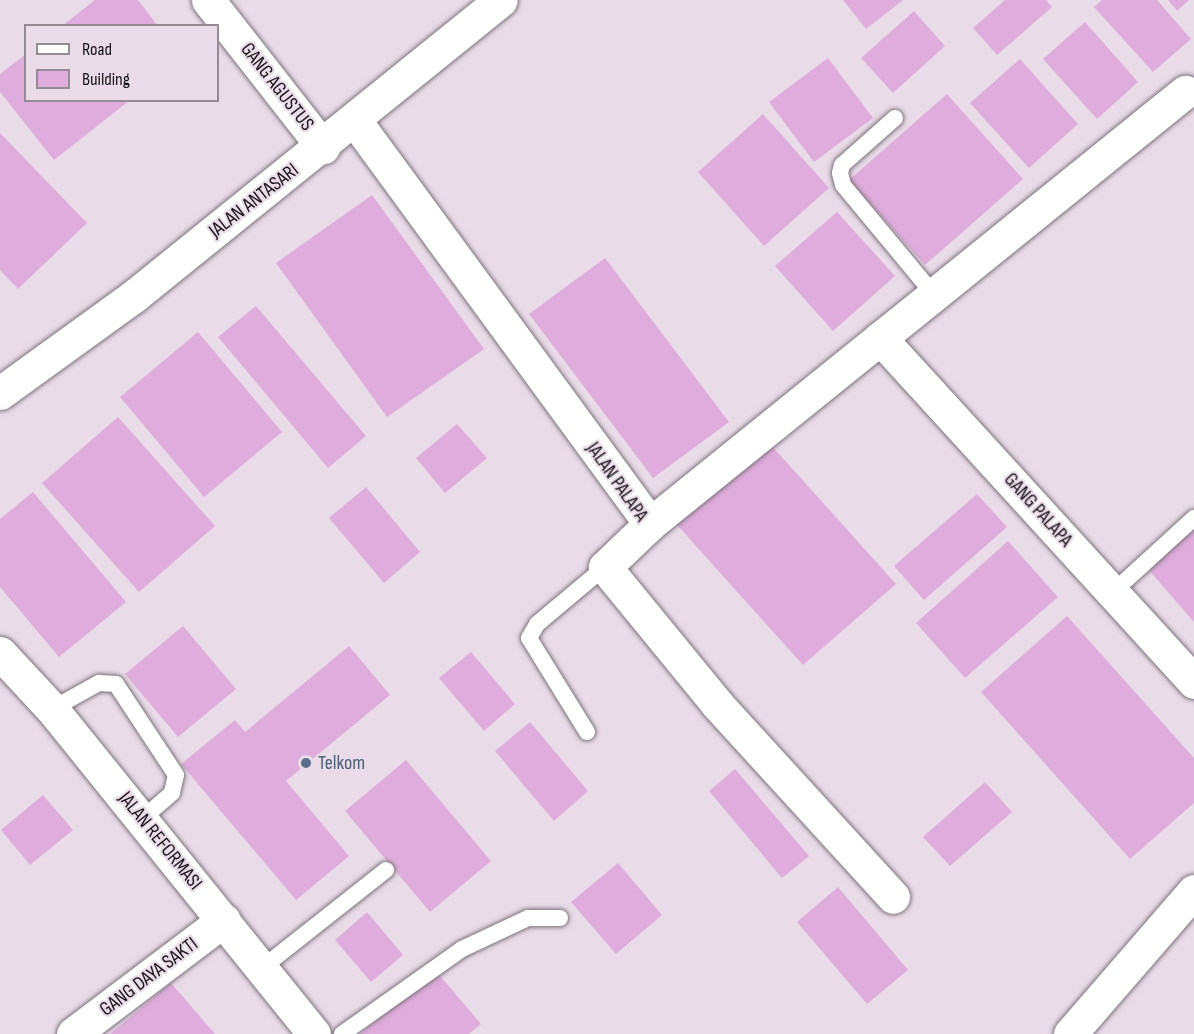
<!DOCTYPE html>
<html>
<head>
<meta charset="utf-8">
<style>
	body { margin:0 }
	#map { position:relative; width:1194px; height:1034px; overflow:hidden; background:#e9dce8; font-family:"Sofia Sans Condensed",sans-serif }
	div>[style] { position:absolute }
	.building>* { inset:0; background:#dfaddc }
	.roads { filter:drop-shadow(0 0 2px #7f737e) drop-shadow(0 0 2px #7f737e) }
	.service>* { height:16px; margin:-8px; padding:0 8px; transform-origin:8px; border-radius:8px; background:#fff }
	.minor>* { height:33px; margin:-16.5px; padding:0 16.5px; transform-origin:16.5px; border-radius:16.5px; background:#fff }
	.tertiary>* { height:33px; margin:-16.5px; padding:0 16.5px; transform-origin:16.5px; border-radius:16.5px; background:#fff }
	.dots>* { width:16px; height:16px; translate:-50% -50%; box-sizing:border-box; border:3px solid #e9dce8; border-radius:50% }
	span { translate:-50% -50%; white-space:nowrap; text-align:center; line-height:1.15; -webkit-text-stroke:4.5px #e9dce8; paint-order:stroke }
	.street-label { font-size:20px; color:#151115 }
	.service-label { font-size:20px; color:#4e5e75 }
	.left { translate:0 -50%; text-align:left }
	.legend { position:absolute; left:24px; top:24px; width:195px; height:78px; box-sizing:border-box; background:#e9dce8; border:2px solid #948b94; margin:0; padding:8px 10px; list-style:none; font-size:18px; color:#151115 }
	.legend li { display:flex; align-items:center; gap:12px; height:30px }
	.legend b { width:30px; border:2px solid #948b94 }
</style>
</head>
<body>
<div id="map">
	<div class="building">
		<div style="clip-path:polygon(95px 0,138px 0,158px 26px,62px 26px)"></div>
		<div style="clip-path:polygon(843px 0,903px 0,866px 29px)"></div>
		<div style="clip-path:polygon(1005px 0,1046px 0,1052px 7px,997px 55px,973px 28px)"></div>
		<div style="clip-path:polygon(1102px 0,1157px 0,1191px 39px,1153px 72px,1094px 7px)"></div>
		<div style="clip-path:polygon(1168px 0,1189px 0,1177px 11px)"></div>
		<div style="clip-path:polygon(914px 11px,945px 46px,893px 93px,861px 58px)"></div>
		<div style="clip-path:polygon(1085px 22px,1138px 82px,1097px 119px,1043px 59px)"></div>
		<div style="clip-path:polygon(26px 54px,26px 100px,130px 100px,54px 160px,0 92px,0 74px)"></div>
		<div style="clip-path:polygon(828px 58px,873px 118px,814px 162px,769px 102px)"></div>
		<div style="clip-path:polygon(1020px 59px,1078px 124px,1029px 168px,970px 103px)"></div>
		<div style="clip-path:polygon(947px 94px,1023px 179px,925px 265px,849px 180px)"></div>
		<div style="clip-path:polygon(763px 114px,829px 188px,764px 246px,698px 172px)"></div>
		<div style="clip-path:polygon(0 133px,87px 223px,18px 289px,0 270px)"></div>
		<div style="clip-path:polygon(372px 195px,484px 349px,387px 417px,276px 263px)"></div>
		<div style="clip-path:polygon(837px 212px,895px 276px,833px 331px,775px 266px)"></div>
		<div style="clip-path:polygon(605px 258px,729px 422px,653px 478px,529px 314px)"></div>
		<div style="clip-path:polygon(256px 306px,366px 436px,328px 468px,218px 337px)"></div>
		<div style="clip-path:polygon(198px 332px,282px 432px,204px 497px,120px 397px)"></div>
		<div style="clip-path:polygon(118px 417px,215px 526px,139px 592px,42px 483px)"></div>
		<div style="clip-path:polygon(457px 424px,487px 458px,445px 493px,416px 458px)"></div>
		<div style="clip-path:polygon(762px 435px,896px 584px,803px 665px,669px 516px)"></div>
		<div style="clip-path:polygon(366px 487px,420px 552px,384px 583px,329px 518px)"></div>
		<div style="clip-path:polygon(33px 492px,126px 602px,59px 657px,0 587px,0 519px)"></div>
		<div style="clip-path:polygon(977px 494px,1007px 527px,924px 600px,894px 566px)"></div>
		<div style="clip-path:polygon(1194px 529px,1194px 622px,1148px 569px)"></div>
		<div style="clip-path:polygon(1008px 541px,1058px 597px,965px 678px,916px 623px)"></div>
		<div style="clip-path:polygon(1067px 616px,1194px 758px,1194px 803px,1130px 859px,981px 692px)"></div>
		<div style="clip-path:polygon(183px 626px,236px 689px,178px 737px,125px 674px)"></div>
		<div style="clip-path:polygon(349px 646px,390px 695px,286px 781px,349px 856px,296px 900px,181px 764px,235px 720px,245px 732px)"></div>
		<div style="clip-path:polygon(471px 652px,515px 704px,484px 731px,439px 678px)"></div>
		<div style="clip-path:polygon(530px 722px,588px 791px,554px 821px,495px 751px)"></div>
		<div style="clip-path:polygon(406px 760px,491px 861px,430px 912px,345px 811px)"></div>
		<div style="clip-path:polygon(735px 769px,809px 856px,782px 878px,709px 791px)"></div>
		<div style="clip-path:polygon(985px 782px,1012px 812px,950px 866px,923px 837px)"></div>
		<div style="clip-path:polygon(43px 795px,73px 830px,30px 865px,1px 830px)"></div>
		<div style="clip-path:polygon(618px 863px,662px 915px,616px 954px,571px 902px)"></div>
		<div style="clip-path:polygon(838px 887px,908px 970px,867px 1004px,797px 922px)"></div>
		<div style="clip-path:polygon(367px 912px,403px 955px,371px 982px,335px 940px)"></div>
		<div style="clip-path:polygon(436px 971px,481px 1024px,469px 1034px,360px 1034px)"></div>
		<div style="clip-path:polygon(171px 983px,215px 1034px,110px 1034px)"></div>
	</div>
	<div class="roads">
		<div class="service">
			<div style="left:895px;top:118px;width:71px;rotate:138.4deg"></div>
			<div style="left:842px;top:165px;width:8px;rotate:104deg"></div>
			<div style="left:840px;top:173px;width:12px;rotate:76deg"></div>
			<div style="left:843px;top:185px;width:144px;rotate:50.3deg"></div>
			<div style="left:1113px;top:592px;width:110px;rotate:-42.4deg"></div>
			<div style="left:52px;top:709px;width:54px;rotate:-29deg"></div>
			<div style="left:99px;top:683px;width:17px;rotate:3deg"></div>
			<div style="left:116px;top:684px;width:109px;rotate:56.6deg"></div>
			<div style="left:176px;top:775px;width:18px;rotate:103deg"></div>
			<div style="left:172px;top:793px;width:40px;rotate:139deg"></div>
			<div style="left:587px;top:732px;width:110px;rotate:-121.7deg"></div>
			<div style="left:529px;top:638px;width:16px;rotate:-60deg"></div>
			<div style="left:537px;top:624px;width:89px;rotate:-40deg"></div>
			<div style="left:262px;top:968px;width:158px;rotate:-38.3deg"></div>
			<div style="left:342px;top:1034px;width:147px;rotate:-35.3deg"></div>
			<div style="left:462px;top:949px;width:73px;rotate:-25.2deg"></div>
			<div style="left:528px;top:918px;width:32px"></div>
		</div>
		<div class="minor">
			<div style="left:208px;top:0;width:187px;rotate:52deg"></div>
			<div style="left:356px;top:122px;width:498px;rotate:53.8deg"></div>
			<div style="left:650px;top:524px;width:62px;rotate:136.3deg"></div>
			<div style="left:605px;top:567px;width:177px;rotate:50.7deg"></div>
			<div style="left:717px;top:704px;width:261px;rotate:47.6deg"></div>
			<div style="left:880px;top:338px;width:466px;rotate:47.6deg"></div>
			<div style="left:650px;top:524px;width:688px;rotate:-38.92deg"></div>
			<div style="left:0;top:653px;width:76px;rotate:47.1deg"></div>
			<div style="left:52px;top:709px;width:417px;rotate:51.1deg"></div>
			<div style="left:73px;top:1034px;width:189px;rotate:-37.1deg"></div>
			<div style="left:1070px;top:1034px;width:189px;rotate:-49.1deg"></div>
		</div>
		<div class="tertiary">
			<div style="left:0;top:393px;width:165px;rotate:-35.9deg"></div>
			<div style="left:134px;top:296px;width:471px;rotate:-38.9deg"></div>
		</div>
	</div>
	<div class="dots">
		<div style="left:306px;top:763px;background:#5c6f8a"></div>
	</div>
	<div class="street-label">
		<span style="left:277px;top:87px;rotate:52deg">GANG AGUSTUS</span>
		<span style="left:254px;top:201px;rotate:-38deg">JALAN ANTASARI</span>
		<span style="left:617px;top:482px;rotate:55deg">JALAN PALAPA</span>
		<span style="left:1038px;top:510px;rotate:48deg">GANG PALAPA</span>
		<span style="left:160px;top:841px;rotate:51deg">JALAN REFORMASI</span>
		<span style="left:149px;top:977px;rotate:-37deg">GANG DAYA SAKTI</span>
	</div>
	<div class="service-label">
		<span class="left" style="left:318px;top:763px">Telkom</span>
	</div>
	<ul class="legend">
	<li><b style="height:8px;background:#fff"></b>Road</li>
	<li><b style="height:16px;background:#dfaddc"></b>Building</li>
	</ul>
</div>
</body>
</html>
